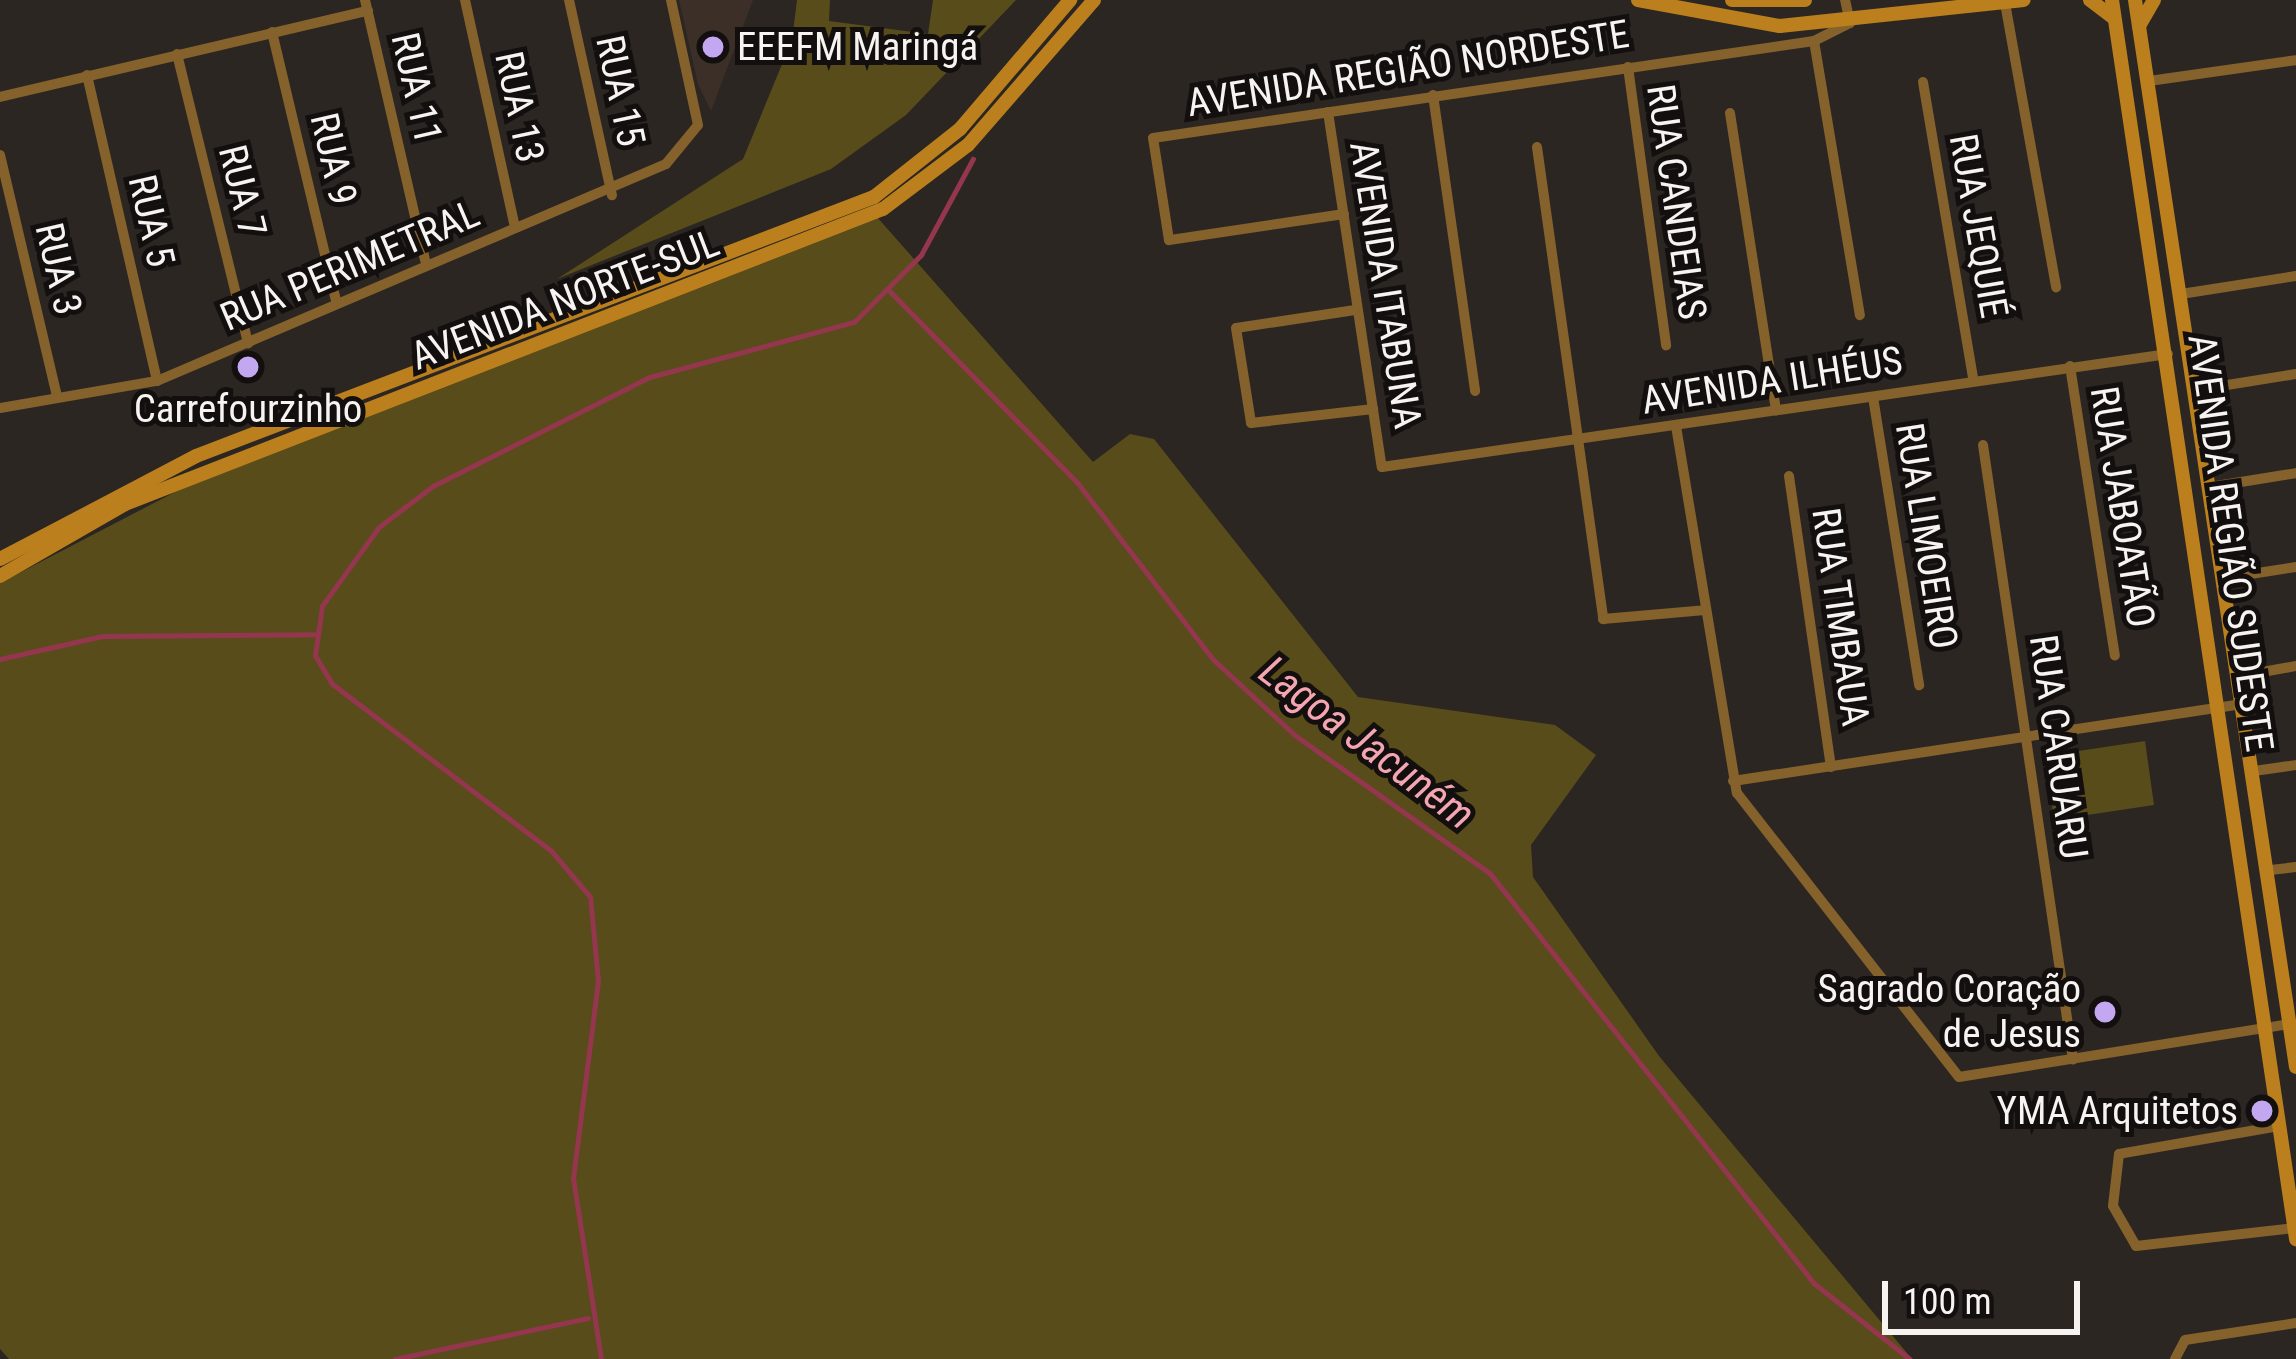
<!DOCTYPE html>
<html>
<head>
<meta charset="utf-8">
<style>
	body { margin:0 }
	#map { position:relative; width:2296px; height:1359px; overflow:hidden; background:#2c2622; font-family:"Roboto Condensed",sans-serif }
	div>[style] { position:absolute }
	.built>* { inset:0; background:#3b2f28 }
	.green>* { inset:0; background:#574c1a }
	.stream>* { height:4.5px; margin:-2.25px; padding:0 2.25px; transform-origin:2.25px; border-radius:2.25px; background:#94364d }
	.street>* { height:10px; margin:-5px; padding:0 5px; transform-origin:5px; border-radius:5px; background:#85612b }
	.secondary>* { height:14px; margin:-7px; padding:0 7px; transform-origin:7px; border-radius:7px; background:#bb801d }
	.dots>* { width:33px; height:33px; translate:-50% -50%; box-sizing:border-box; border:6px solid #120f0e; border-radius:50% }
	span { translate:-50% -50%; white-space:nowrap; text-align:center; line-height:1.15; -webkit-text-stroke:10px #120f0e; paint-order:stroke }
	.poi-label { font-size:39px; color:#f7f3f0 }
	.left { translate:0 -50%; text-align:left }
	.right { translate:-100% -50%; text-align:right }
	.street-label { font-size:39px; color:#f7f3f0 }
	.water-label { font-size:42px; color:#f4a5b2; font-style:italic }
	.scale { position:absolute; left:1882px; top:1281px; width:198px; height:54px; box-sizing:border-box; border:6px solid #f7f3f0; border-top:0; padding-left:15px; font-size:36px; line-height:42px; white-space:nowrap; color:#f7f3f0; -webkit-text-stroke:9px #120f0e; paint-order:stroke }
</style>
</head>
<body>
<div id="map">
	<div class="built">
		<div style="clip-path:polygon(679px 0,753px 0,711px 111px,698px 84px)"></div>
	</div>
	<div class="green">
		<div style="clip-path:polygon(797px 0,830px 0,829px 21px,928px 34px,933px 0,1016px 0,906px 115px,831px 169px,557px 279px,743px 159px,792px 40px)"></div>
		<div style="clip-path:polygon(877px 217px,1093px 462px,1130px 434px,1154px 439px,1358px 697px,1555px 725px,1596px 755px,1531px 845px,1533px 877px,1659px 1056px,1912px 1359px,9px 1359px,0 1349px,0 583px,179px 490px)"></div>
		<div style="clip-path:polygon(2145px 741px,2154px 805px,2054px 820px,2045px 756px)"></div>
	</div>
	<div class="stream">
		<div style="left:889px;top:290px;width:270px;rotate:45.6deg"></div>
		<div style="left:1078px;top:483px;width:223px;rotate:52.5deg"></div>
		<div style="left:1214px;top:660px;width:110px;rotate:42.8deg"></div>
		<div style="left:1295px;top:735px;width:239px;rotate:35.3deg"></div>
		<div style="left:1490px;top:873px;width:523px;rotate:51.68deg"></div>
		<div style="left:1814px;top:1283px;width:122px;rotate:38.4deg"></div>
		<div style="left:0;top:659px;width:106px;rotate:-12.6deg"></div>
		<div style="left:103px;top:636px;width:212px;rotate:-0.5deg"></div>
		<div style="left:395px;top:1359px;width:197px;rotate:-12deg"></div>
		<div style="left:601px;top:1359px;width:182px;rotate:-98.8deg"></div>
		<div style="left:573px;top:1179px;width:200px;rotate:-82.8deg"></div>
		<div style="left:598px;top:981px;width:84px;rotate:-95.4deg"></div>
		<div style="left:590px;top:897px;width:60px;rotate:-130.3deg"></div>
		<div style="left:551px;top:851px;width:275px;rotate:-142.7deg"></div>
		<div style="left:332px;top:684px;width:33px;rotate:-121deg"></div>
		<div style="left:315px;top:656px;width:50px;rotate:-82deg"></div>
		<div style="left:322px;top:606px;width:97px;rotate:-54.2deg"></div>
		<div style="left:379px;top:527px;width:68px;rotate:-37.2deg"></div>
		<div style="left:433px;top:486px;width:243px;rotate:-26.7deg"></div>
		<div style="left:650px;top:377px;width:211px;rotate:-15.1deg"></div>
		<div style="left:854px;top:322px;width:95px;rotate:-45deg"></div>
		<div style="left:921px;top:255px;width:109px;rotate:-61.6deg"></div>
	</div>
	<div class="street">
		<div style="left:365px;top:0;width:267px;rotate:77deg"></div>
		<div style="left:465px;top:0;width:232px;rotate:77.6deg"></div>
		<div style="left:569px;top:0;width:200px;rotate:77.6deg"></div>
		<div style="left:2005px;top:3px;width:289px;rotate:79.8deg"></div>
		<div style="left:272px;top:32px;width:276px;rotate:76.6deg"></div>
		<div style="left:1814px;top:41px;width:278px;rotate:80.5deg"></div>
		<div style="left:177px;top:54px;width:298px;rotate:76.2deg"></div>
		<div style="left:1628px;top:67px;width:281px;rotate:82.2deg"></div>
		<div style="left:87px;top:75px;width:314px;rotate:77.1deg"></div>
		<div style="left:2149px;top:81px;width:148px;rotate:-8.1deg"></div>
		<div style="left:1923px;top:82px;width:301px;rotate:80.4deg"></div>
		<div style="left:1433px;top:95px;width:299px;rotate:81.9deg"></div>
		<div style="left:0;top:97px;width:378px;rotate:-13.2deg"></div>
		<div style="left:1328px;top:112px;width:359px;rotate:81.4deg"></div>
		<div style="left:1382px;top:467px;width:794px;rotate:-8.18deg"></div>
		<div style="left:1730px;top:113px;width:301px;rotate:81.2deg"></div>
		<div style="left:1537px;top:147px;width:477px;rotate:82deg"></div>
		<div style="left:1603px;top:619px;width:102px;rotate:-5deg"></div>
		<div style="left:0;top:155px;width:249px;rotate:76.7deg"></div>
		<div style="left:1344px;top:214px;width:177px;rotate:171.5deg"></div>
		<div style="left:1169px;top:240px;width:103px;rotate:-98.9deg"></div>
		<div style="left:1153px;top:138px;width:668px;rotate:-8.35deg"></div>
		<div style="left:1814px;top:41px;width:40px;rotate:-26.6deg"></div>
		<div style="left:1850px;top:23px;width:24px;rotate:-102deg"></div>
		<div style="left:2181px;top:294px;width:116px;rotate:-8.9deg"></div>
		<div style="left:1355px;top:310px;width:120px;rotate:171.4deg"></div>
		<div style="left:1236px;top:328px;width:96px;rotate:81deg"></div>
		<div style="left:1251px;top:423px;width:123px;rotate:-6.5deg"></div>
		<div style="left:2070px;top:366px;width:293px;rotate:81.2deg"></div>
		<div style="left:2196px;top:390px;width:101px;rotate:-9.1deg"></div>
		<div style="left:1873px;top:397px;width:292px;rotate:80.9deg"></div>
		<div style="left:0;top:408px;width:159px;rotate:-9.8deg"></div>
		<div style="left:157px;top:381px;width:553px;rotate:-23.09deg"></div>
		<div style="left:666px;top:164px;width:50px;rotate:-50.6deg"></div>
		<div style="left:698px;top:125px;width:128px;rotate:-102.2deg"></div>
		<div style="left:1676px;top:426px;width:372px;rotate:80.6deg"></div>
		<div style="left:1737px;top:793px;width:360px;rotate:52deg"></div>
		<div style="left:1959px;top:1077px;width:335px;rotate:-9.1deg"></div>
		<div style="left:1983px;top:445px;width:621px;rotate:81.66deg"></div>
		<div style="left:1789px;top:476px;width:294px;rotate:81.8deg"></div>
		<div style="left:2210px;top:487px;width:87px;rotate:-9.2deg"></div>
		<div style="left:2225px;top:578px;width:72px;rotate:-8.8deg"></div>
		<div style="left:2240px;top:676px;width:57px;rotate:-10.1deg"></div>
		<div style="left:2254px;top:771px;width:42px;rotate:-8.1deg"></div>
		<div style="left:1733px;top:781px;width:515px;rotate:-8.6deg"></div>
		<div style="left:2271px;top:870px;width:25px;rotate:-7deg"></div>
		<div style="left:2279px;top:1126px;width:162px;rotate:170.1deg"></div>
		<div style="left:2119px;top:1154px;width:52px;rotate:96.6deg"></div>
		<div style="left:2113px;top:1206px;width:46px;rotate:60.1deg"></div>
		<div style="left:2136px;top:1246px;width:159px;rotate:-6.5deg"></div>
		<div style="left:2175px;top:1359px;width:21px;rotate:-62deg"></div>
		<div style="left:2185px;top:1340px;width:112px;rotate:-8.7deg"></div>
	</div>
	<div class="secondary">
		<div style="left:1638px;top:0;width:144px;rotate:10.4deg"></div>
		<div style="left:1780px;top:26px;width:245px;rotate:-6.1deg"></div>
		<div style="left:1732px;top:0;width:73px"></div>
		<div style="left:2090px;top:0;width:30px;rotate:37deg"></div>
		<div style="left:2112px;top:0;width:1253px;rotate:81.55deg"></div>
		<div style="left:2135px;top:0;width:1079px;rotate:81.42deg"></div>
		<div style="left:2139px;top:26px;width:30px;rotate:-60deg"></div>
		<div style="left:0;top:559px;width:221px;rotate:-27.7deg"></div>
		<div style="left:196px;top:456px;width:726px;rotate:-20.91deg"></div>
		<div style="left:874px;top:197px;width:110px;rotate:-38.3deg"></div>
		<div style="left:960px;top:129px;width:170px;rotate:-49.5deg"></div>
		<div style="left:0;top:576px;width:144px;rotate:-29.9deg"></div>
		<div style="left:125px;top:504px;width:813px;rotate:-21.27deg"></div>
		<div style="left:883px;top:209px;width:106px;rotate:-37deg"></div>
		<div style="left:968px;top:145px;width:192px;rotate:-49deg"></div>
	</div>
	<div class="dots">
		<div style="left:713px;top:47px;background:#c4a7f1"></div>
		<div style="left:248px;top:367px;background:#c4a7f1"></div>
		<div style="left:2105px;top:1012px;background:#c4a7f1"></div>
		<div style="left:2262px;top:1111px;background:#c4a7f1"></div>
	</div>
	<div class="poi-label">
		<span class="left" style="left:737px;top:47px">EEEFM Maringá</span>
		<span style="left:248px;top:409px">Carrefourzinho</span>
		<span class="right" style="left:2081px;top:1012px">Sagrado Coração<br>de Jesus</span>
		<span class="right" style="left:2238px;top:1111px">YMA Arquitetos</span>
	</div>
	<div class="street-label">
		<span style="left:1408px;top:69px;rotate:-9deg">AVENIDA REGIÃO NORDESTE</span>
		<span style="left:416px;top:88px;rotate:77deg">RUA 11</span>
		<span style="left:620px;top:91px;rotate:78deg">RUA 15</span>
		<span style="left:519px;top:107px;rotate:78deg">RUA 13</span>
		<span style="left:333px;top:159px;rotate:77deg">RUA 9</span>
		<span style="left:242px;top:191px;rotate:76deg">RUA 7</span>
		<span style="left:1676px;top:202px;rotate:82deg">RUA CANDEIAS</span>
		<span style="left:151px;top:221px;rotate:77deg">RUA 5</span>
		<span style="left:1978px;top:226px;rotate:80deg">RUA JEQUIÉ</span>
		<span style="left:350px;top:266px;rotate:-23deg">RUA PERIMETRAL</span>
		<span style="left:58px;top:269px;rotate:77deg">RUA 3</span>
		<span style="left:1385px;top:285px;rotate:81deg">AVENIDA ITABUNA</span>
		<span style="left:565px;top:300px;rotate:-21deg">AVENIDA NORTE-SUL</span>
		<span style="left:1772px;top:381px;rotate:-9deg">AVENIDA ILHÉUS</span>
		<span style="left:2122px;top:507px;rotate:81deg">RUA JABOATÃO</span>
		<span style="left:1926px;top:536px;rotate:81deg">RUA LIMOEIRO</span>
		<span style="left:2230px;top:543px;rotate:82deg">AVENIDA REGIÃO SUDESTE</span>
		<span style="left:1840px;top:617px;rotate:82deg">RUA TIMBAUA</span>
		<span style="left:2058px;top:747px;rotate:82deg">RUA CARUARU</span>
	</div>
	<div class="water-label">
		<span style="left:1367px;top:743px;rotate:37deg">Lagoa Jacuném</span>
	</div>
	<div class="scale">100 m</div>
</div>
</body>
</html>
